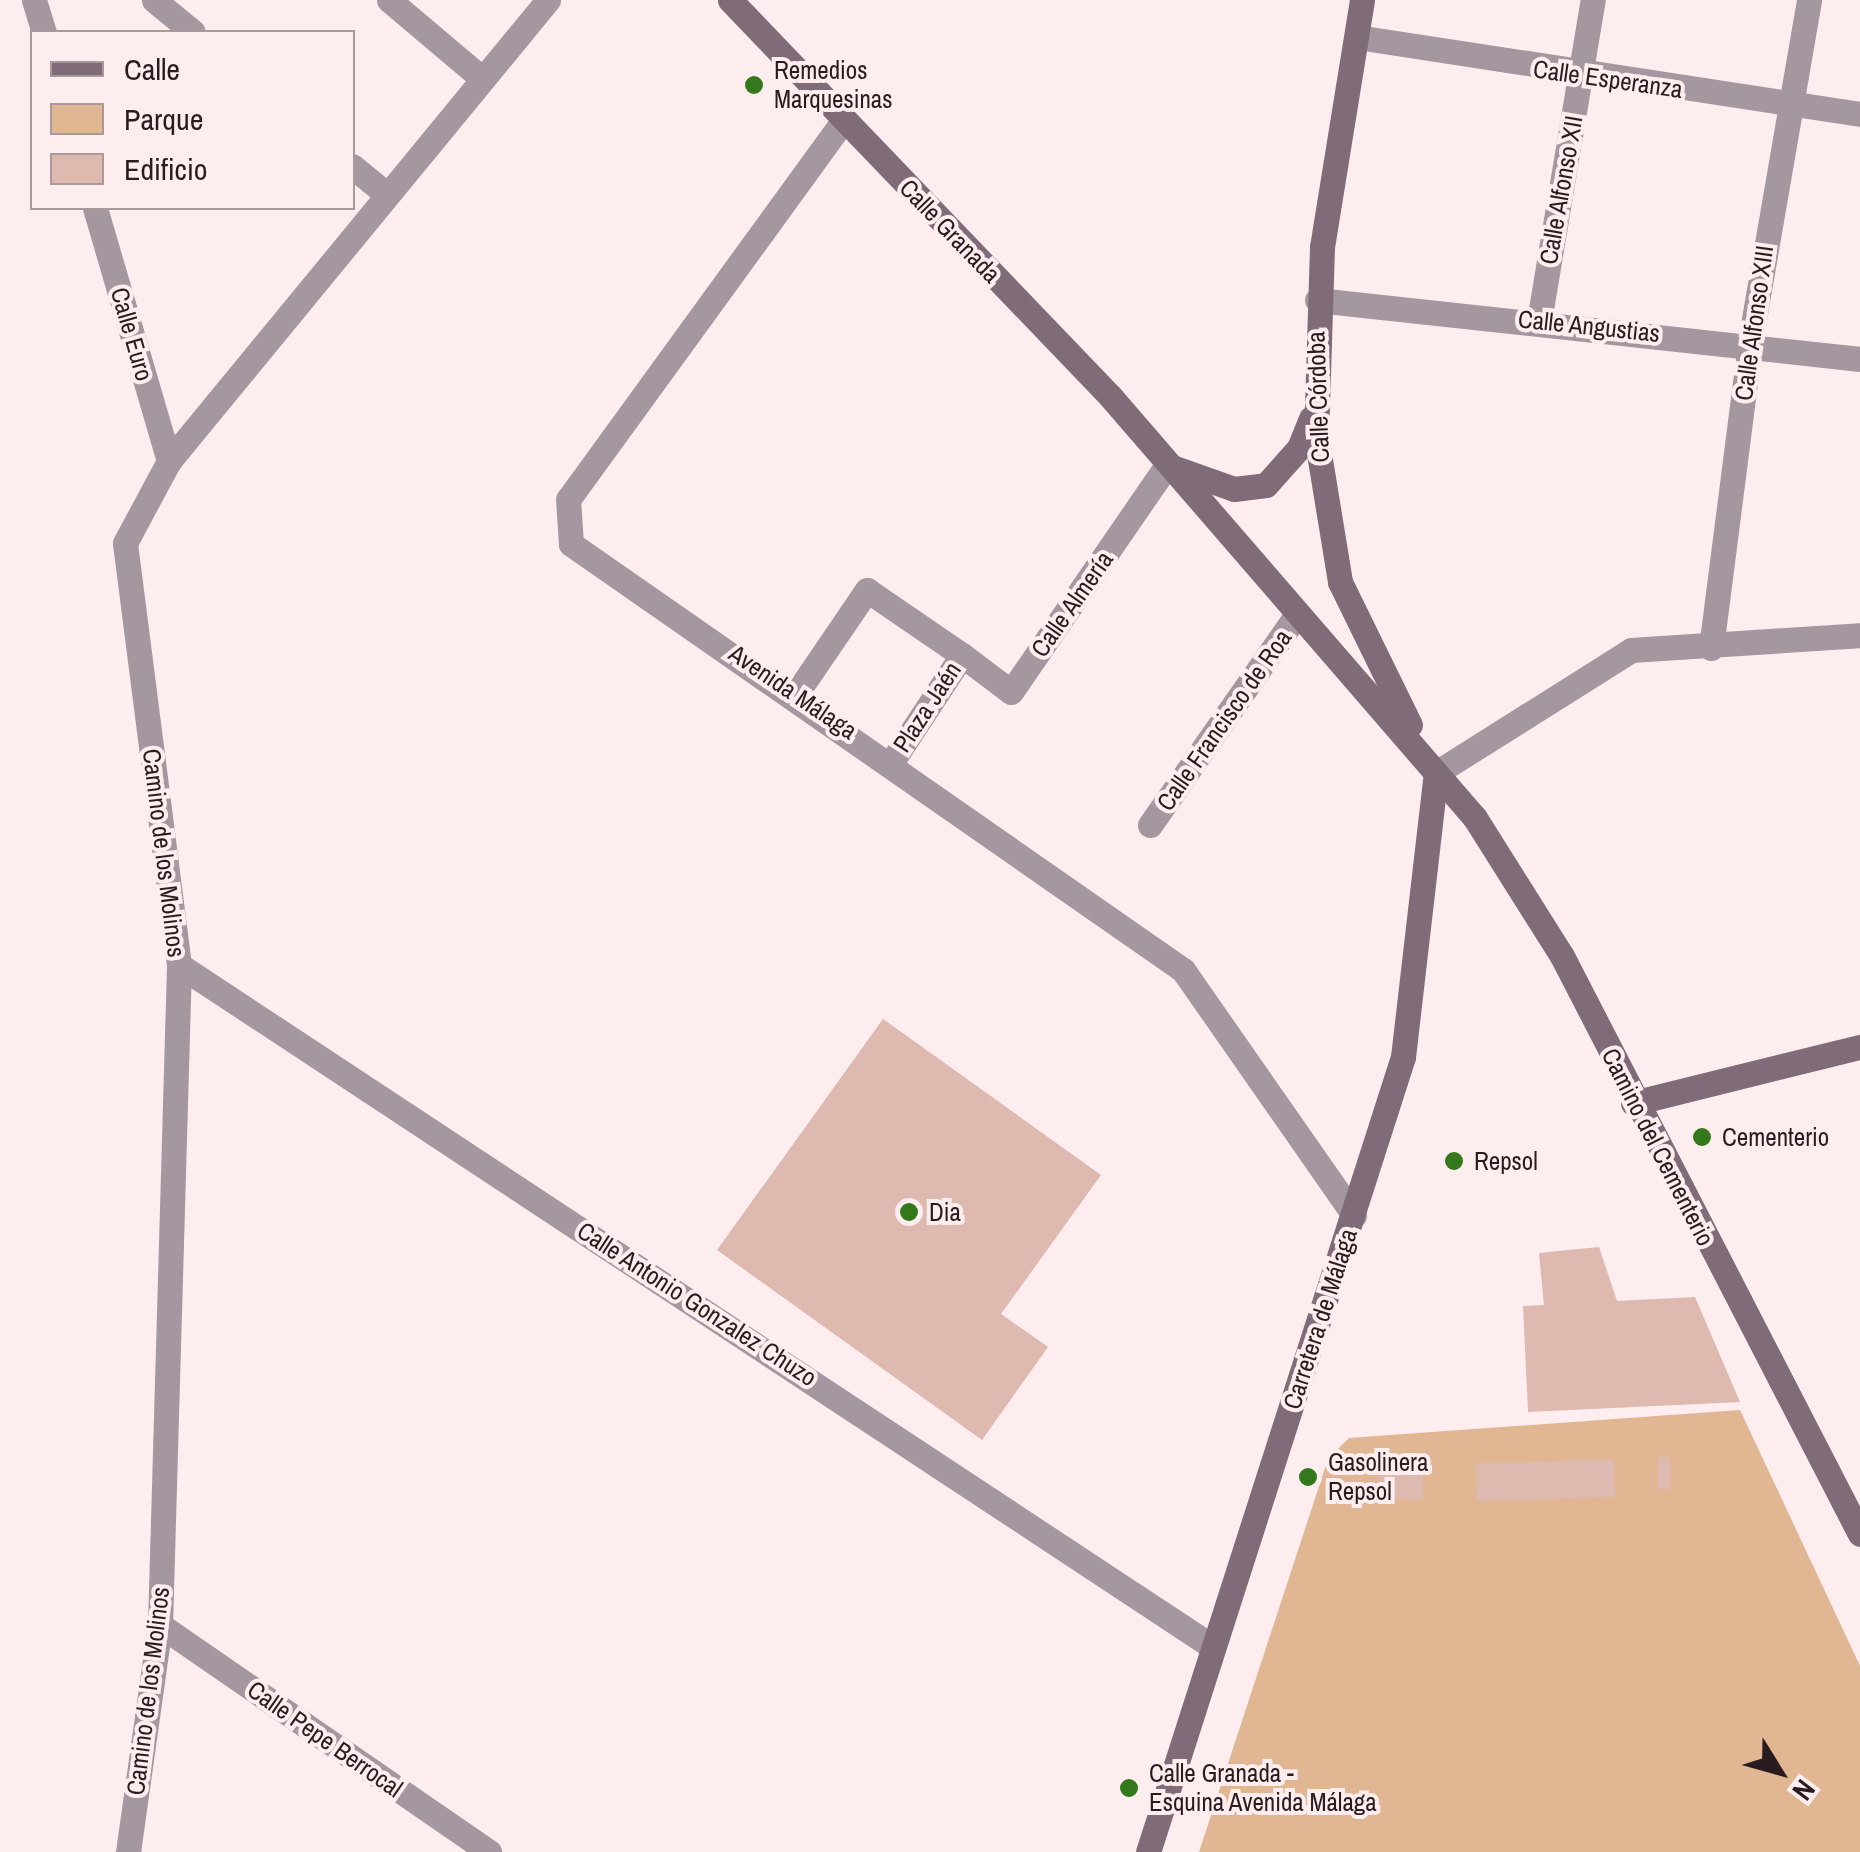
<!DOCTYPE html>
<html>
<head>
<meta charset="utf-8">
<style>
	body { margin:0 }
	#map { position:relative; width:1860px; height:1852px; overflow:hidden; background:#fdedef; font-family:"Archivo Narrow",sans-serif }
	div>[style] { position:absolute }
	.green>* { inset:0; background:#e0b693 }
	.building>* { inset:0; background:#ddb9af }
	.street>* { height:25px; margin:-12.5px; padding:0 12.5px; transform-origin:12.5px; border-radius:12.5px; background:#a5979f }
	.secondary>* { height:25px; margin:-12.5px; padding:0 12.5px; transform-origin:12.5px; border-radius:12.5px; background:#806c78 }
	.dots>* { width:28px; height:28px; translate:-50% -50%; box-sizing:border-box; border:5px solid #fdedef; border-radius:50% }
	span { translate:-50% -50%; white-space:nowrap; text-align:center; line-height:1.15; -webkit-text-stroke:8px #fdedef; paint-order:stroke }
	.poi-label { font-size:25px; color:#2a1c1e }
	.left { translate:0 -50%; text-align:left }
	.street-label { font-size:25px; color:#2a1c1e }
	.legend { position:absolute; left:30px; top:30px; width:325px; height:180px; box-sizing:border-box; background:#fdedef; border:2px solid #a9999b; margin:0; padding:12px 18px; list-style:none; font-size:30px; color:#2a1c1e }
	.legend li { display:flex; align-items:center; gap:20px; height:50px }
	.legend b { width:50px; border:2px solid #a9999b }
	.north { position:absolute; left:1730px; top:1722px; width:100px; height:100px; -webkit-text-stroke:8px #fdedef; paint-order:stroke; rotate:127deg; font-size:28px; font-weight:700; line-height:40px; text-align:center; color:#2a1c1e }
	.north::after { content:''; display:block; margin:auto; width:35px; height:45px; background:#2a1c1e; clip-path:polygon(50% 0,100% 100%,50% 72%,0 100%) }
</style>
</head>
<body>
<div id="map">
	<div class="green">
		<div style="clip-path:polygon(1740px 1410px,1860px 1666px,1860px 1852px,1199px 1852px,1328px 1459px,1349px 1438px)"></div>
	</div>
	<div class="building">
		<div style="clip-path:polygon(883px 1019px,1101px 1175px,1001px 1314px,1048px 1347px,982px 1440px,717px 1250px)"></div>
		<div style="clip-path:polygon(1599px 1247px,1617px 1301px,1695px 1297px,1740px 1402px,1528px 1412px,1523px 1306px,1544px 1305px,1539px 1253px)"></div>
		<div style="clip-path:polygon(1658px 1457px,1670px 1457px,1671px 1489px,1658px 1489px)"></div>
		<div style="clip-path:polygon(1614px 1460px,1615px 1497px,1477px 1501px,1476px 1463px)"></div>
		<div style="clip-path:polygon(1379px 1464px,1423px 1464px,1423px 1499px,1379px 1499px)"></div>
	</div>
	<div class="street">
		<div style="left:34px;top:0;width:34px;rotate:73deg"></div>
		<div style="left:154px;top:0;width:50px;rotate:39.4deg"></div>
		<div style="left:389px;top:0;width:119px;rotate:40.2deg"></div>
		<div style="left:1357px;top:37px;width:509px;rotate:8.7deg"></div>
		<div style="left:843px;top:121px;width:467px;rotate:126deg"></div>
		<div style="left:568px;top:499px;width:45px;rotate:86.2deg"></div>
		<div style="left:571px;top:544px;width:746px;rotate:34.84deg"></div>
		<div style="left:1183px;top:970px;width:299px;rotate:55.1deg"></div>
		<div style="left:352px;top:166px;width:43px;rotate:39.3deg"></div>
		<div style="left:95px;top:208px;width:264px;rotate:73.7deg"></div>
		<div style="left:1317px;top:300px;width:546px;rotate:6.2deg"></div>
		<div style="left:1539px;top:321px;width:326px;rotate:-80.5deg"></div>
		<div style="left:1711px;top:648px;width:308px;rotate:-82.7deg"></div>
		<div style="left:1750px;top:342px;width:347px;rotate:-80.2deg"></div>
		<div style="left:962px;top:655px;width:61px;rotate:37.1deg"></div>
		<div style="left:1011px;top:692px;width:275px;rotate:-55.5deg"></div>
		<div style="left:796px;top:694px;width:126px;rotate:-55.7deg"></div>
		<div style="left:867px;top:590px;width:115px;rotate:34.4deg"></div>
		<div style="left:962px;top:655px;width:126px;rotate:123.3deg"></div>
		<div style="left:1436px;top:773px;width:231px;rotate:-32.2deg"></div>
		<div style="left:1631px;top:650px;width:229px;rotate:-3.7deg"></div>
		<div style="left:1150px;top:825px;width:257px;rotate:-55.1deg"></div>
		<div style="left:179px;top:965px;width:1239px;rotate:33.41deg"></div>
		<div style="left:160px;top:1625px;width:400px;rotate:34.6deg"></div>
		<div style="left:128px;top:1852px;width:229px;rotate:-82deg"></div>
		<div style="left:160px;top:1625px;width:660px;rotate:-88.35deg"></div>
		<div style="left:179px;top:965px;width:425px;rotate:-97.3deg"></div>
		<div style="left:125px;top:543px;width:93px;rotate:-61.8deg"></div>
		<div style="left:169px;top:461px;width:597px;rotate:-50.58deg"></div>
	</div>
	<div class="secondary">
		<div style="left:730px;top:0;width:549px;rotate:46.18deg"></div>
		<div style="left:1110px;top:396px;width:558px;rotate:49.14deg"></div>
		<div style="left:1475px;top:818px;width:163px;rotate:57.8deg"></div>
		<div style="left:1562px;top:956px;width:650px;rotate:62.73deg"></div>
		<div style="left:1362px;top:0;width:250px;rotate:99.2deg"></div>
		<div style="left:1322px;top:247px;width:188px;rotate:91.8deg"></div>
		<div style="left:1316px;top:435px;width:149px;rotate:80.7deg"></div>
		<div style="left:1340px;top:582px;width:159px;rotate:63.9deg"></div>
		<div style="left:1172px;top:467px;width:66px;rotate:19.5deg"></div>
		<div style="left:1234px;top:489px;width:32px;rotate:-7deg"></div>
		<div style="left:1266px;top:485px;width:50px;rotate:-48.3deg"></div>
		<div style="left:1299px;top:448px;width:32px;rotate:-68deg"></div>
		<div style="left:1633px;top:1103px;width:234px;rotate:-13.9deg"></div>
		<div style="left:1148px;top:1852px;width:835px;rotate:-72.22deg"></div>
		<div style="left:1403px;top:1057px;width:286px;rotate:-83.4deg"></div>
	</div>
	<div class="dots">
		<div style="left:754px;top:85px;background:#33781a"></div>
		<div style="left:1702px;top:1137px;background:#33781a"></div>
		<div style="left:1454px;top:1161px;background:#33781a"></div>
		<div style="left:909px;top:1212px;background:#33781a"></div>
		<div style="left:1308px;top:1477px;background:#33781a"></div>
		<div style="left:1129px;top:1788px;background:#33781a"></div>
	</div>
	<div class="poi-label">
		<span class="left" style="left:774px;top:85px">Remedios<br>Marquesinas</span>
		<span class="left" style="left:1722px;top:1137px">Cementerio</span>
		<span class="left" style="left:1474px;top:1161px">Repsol</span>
		<span class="left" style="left:929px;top:1212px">Dia</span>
		<span class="left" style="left:1328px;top:1477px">Gasolinera<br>Repsol</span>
		<span class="left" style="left:1149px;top:1788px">Calle Granada -<br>Esquina Avenida Málaga</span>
	</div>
	<div class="street-label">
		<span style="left:1608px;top:79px;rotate:8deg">Calle Esperanza</span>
		<span style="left:1561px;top:190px;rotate:-80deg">Calle Alfonso XII</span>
		<span style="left:950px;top:231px;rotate:46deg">Calle Granada</span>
		<span style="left:1754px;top:323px;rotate:-82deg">Calle Alfonso XIII</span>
		<span style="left:1589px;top:326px;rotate:6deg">Calle Angustias</span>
		<span style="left:132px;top:334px;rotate:74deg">Calle Euro</span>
		<span style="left:1318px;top:397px;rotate:-92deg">Calle Córdoba</span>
		<span style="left:1072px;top:604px;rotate:-55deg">Calle Almería</span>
		<span style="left:793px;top:692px;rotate:34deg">Avenida Málaga</span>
		<span style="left:927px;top:707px;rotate:-57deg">Plaza Jaén</span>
		<span style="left:1224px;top:720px;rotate:-55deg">Calle Francisco de Roa</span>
		<span style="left:164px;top:853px;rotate:83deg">Camino de los Molinos</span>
		<span style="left:1658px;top:1147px;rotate:63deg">Camino del Cementerio</span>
		<span style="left:697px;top:1304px;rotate:33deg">Calle Antonio Gonzalez Chuzo</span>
		<span style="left:1320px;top:1319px;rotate:-72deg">Carretera de Málaga</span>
		<span style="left:148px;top:1691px;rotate:-83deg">Camino de los Molinos</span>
		<span style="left:325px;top:1739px;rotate:35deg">Calle Pepe Berrocal</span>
	</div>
	<ul class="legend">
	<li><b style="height:12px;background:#806c78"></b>Calle</li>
	<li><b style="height:28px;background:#e0b693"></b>Parque</li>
	<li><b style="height:28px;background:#ddb9af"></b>Edificio</li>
	</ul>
	<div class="north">N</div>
</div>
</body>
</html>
